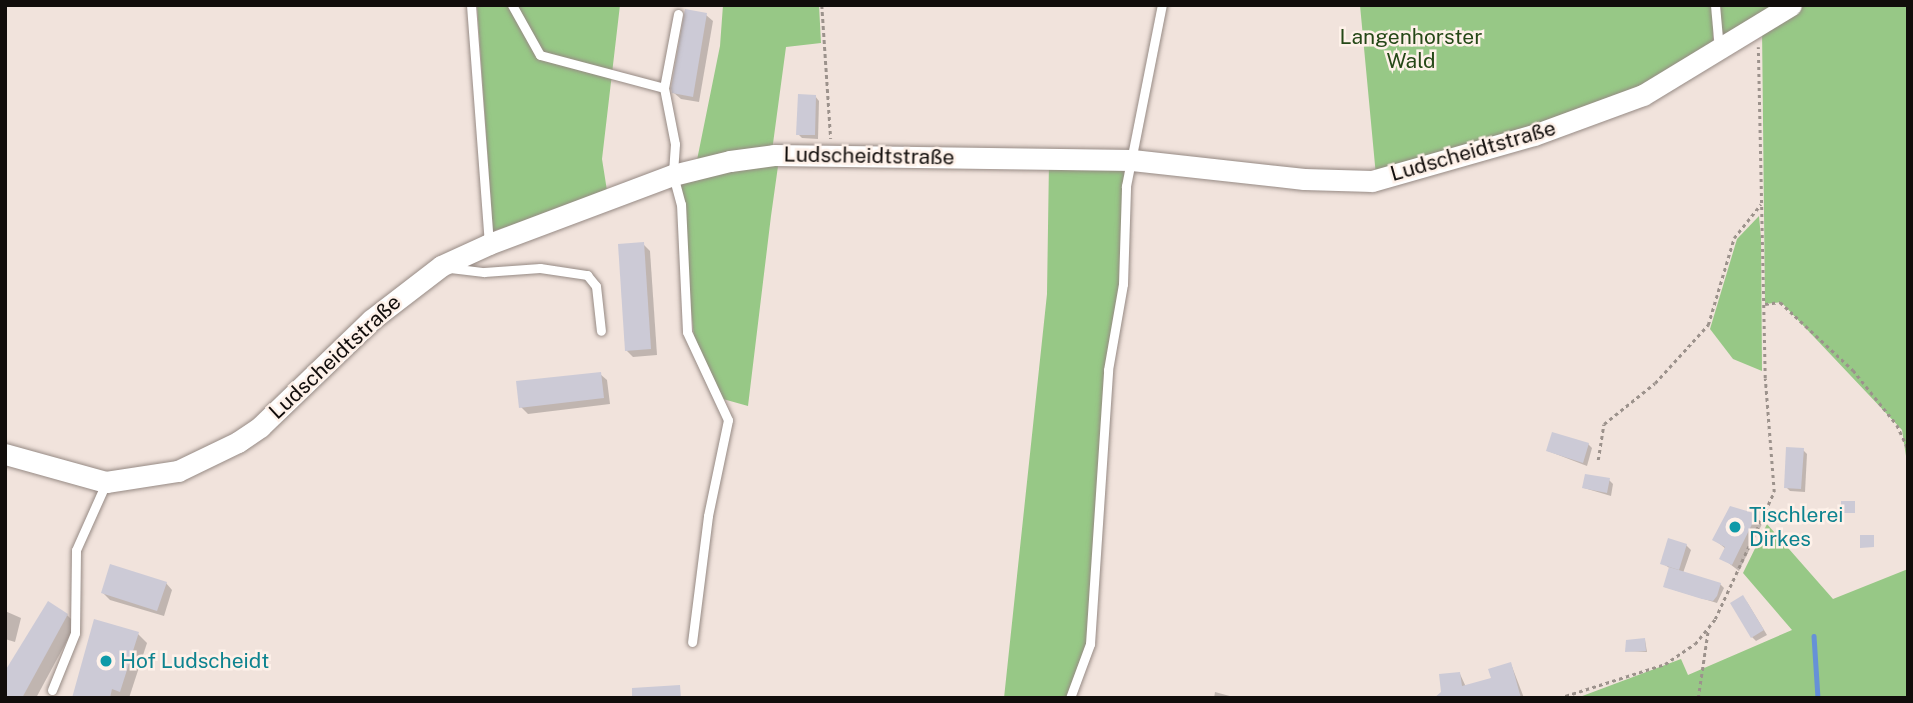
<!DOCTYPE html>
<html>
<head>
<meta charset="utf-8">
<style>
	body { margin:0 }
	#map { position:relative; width:1913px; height:703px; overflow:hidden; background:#f1e3dc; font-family:"Public Sans",sans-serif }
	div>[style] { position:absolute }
	.green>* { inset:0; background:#97c886 }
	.shadow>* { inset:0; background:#0003 }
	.stream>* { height:4.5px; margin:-2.25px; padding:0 2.25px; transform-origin:2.25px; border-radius:2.25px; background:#6691d7 }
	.building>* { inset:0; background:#cccad6 }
	.path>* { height:2.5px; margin-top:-1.25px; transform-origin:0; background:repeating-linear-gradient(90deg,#9c928c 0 3.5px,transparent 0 7px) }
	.roads { filter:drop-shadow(0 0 2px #968a84) drop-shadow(0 0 2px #968a84) }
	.service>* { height:9px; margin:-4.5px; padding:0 4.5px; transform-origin:4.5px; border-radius:4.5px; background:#fff }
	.tertiary>* { height:21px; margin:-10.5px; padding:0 10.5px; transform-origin:10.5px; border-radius:10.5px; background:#fff }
	.dots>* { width:19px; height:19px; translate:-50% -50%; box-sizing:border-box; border:4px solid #fef1e9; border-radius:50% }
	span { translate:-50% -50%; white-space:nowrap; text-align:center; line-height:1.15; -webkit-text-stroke:5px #fef1e9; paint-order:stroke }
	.park-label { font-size:21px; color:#254817 }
	.street-label { font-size:21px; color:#110d0b }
	.culture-label { font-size:21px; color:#0d838f }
	.left { translate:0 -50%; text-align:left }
	.frame { position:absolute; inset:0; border:7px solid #110d0b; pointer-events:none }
</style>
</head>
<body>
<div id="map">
	<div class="green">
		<div style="clip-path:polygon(477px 5px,620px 5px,602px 159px,608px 197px,493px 231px)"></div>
		<div style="clip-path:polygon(723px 5px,819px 5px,821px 43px,786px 47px,772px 151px,696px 165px,720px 46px)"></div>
		<div style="clip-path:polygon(1360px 5px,1713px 5px,1713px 44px,1641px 90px,1376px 176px)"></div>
		<div style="clip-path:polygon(1720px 5px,1780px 5px,1721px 40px)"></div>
		<div style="clip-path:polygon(1798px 5px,1908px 5px,1908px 469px,1902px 430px,1781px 302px,1765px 304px,1762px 28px)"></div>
		<div style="clip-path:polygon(779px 159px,771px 216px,748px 406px,723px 399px,695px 347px,678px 179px)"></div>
		<div style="clip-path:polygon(1049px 161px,1125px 162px,1120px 284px,1087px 644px,1066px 698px,1004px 698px,1047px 294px)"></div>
		<div style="clip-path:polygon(1759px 216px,1761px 238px,1762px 371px,1733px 359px,1710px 329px,1737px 239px)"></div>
		<div style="clip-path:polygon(1767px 524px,1833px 599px,1908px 569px,1908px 698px,1577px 698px,1681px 659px,1688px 675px,1792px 630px,1743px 573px)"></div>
	</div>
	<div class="shadow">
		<div style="clip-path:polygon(706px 15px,713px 21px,699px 102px,681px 99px,674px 93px)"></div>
		<div style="clip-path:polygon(815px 96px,819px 101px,818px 139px,802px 138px,798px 134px)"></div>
		<div style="clip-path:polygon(643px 244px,650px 251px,657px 355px,633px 357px,626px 350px)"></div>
		<div style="clip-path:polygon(600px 374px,607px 380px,610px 404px,528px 414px,521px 407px)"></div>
		<div style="clip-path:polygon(1588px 444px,1592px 448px,1587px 466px,1548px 451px)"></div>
		<div style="clip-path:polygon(1803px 450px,1807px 454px,1805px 492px,1790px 491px,1786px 487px)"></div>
		<div style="clip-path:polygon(1609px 480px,1613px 484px,1611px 496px,1584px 488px)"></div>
		<div style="clip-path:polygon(1731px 508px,1763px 522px,1739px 571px,1722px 558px,1726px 549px,1715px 540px)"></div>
		<div style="clip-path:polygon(1686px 545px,1691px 550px,1683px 573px,1720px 584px,1724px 588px,1717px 603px,1665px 587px,1671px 569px,1662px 563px)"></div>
		<div style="clip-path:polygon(166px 583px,172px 590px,164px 616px,110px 600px,103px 593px)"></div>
		<div style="clip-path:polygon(1747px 602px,1767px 635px,1756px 641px,1752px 637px)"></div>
		<div style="clip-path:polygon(5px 611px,21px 618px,15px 642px,5px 639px)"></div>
		<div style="clip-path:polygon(67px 615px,76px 624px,36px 698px,5px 698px)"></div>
		<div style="clip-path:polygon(138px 634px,147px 643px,129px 698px,74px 698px)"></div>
		<div style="clip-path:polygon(1645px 640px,1647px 652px,1627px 651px)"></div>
		<div style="clip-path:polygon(1511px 664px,1524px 698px,1443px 698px,1460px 674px,1466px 687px,1493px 680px)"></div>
		<div style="clip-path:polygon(1215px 692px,1237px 698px,1214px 698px)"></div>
	</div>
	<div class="stream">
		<div style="left:1814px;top:636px;width:62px;rotate:86.3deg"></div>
	</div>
	<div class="building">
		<div style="clip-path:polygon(685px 9px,707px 13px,693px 97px,672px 93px,671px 88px)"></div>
		<div style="clip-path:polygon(798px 94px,816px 95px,815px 135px,796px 135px)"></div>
		<div style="clip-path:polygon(644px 242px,651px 349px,625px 351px,618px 244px)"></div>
		<div style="clip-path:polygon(601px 372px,604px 398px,519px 408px,516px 381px)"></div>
		<div style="clip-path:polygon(1552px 432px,1589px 443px,1583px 463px,1546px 451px)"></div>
		<div style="clip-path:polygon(1786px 447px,1804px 448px,1801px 489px,1784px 488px)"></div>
		<div style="clip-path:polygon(1585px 474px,1610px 478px,1607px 493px,1582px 488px)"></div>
		<div style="clip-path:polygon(1841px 501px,1855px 501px,1855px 513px,1841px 513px)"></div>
		<div style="clip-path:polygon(1730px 506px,1757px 514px,1732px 565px,1719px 559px,1725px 547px,1712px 540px)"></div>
		<div style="clip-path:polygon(1860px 535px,1874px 535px,1874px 547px,1860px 548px)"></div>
		<div style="clip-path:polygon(1668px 538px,1687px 544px,1679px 570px,1660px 564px)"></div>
		<div style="clip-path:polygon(110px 564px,167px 582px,157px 611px,101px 593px)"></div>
		<div style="clip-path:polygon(1669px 567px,1721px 583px,1717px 596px,1713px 601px,1702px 599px,1663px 587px)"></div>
		<div style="clip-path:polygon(1743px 595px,1764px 630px,1751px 638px,1730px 603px)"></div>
		<div style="clip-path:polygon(48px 601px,68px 614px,22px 698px,5px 698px,5px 671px)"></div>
		<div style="clip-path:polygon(94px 619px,139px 632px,120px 692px,112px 689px,110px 698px,72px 698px)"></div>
		<div style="clip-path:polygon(1645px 638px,1646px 651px,1625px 652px,1626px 640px)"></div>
		<div style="clip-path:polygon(1511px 662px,1521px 698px,1434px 698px,1441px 692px,1439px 674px,1460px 672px,1462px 686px,1491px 678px,1488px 669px)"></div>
		<div style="clip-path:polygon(680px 685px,681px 698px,632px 698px,632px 688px)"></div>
	</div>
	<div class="path">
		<div style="left:822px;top:5px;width:134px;rotate:86.2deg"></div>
		<div style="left:1765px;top:304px;width:15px;rotate:-8deg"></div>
		<div style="left:1780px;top:302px;width:100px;rotate:43deg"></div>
		<div style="left:1853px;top:370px;width:70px;rotate:51.3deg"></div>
		<div style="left:1897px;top:425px;width:26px;rotate:65deg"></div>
		<div style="left:1598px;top:460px;width:36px;rotate:-81deg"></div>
		<div style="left:1604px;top:424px;width:65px;rotate:-38.8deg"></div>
		<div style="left:1655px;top:383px;width:79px;rotate:-47.6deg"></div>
		<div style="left:1708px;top:325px;width:91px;rotate:-73.4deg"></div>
		<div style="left:1734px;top:238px;width:43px;rotate:-51.5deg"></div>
		<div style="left:1559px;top:698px;width:111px;rotate:-17.8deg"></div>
		<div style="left:1665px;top:664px;width:36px;rotate:-34deg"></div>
		<div style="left:1695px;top:644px;width:32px;rotate:-51deg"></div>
		<div style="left:1715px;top:619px;width:140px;rotate:-65.1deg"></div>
		<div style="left:1774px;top:492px;width:114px;rotate:-94.5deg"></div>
		<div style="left:1765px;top:378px;width:331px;rotate:-91.2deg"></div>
		<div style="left:1698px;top:698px;width:69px;rotate:-81.6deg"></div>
	</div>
	<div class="roads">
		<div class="service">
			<div style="left:471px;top:5px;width:238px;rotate:85.7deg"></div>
			<div style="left:512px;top:5px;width:57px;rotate:60.8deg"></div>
			<div style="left:540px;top:55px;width:128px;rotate:14.9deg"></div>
			<div style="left:1715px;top:5px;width:44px;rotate:84.8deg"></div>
			<div style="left:678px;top:14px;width:75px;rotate:100.7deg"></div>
			<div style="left:664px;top:88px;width:57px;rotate:78.9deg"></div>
			<div style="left:675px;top:144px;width:31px;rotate:94deg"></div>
			<div style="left:673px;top:175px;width:30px;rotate:75deg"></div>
			<div style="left:681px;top:204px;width:128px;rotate:87.3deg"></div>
			<div style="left:687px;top:332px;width:97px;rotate:65deg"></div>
			<div style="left:728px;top:420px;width:98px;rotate:101.8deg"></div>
			<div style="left:708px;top:516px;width:127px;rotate:97.2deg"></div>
			<div style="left:450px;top:268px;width:34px;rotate:7deg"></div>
			<div style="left:484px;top:272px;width:56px;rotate:-4.1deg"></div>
			<div style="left:540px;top:268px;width:48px;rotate:8.5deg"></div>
			<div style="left:587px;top:275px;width:14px;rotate:51deg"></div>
			<div style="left:596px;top:286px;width:45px;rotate:83.7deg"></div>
			<div style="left:52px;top:690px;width:61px;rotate:-68deg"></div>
			<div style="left:75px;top:633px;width:83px;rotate:-89.3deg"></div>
			<div style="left:76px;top:550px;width:73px;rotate:-65.9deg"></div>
			<div style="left:1070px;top:698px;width:58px;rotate:-69.7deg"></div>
			<div style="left:1090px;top:644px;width:275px;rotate:-86.2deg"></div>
			<div style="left:1108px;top:370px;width:87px;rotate:-80.1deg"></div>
			<div style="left:1123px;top:284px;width:98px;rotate:-88.2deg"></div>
			<div style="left:1126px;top:186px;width:185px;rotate:-78.8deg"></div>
		</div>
		<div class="tertiary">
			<div style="left:5px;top:454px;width:105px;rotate:15.5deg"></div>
			<div style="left:106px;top:482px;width:73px;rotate:-8.7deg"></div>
			<div style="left:178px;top:471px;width:67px;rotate:-25.8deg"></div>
			<div style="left:238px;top:442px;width:27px;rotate:-34deg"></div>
			<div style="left:260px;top:427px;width:154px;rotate:-43.9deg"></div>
			<div style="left:371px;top:320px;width:88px;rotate:-37.6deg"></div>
			<div style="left:441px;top:266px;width:53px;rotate:-24.6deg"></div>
			<div style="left:489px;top:244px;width:197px;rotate:-20.6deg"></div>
			<div style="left:673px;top:175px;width:59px;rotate:-13.8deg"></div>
			<div style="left:730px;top:161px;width:44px;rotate:-7.8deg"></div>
			<div style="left:774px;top:155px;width:358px;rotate:0.8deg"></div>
			<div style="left:1132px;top:160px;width:173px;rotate:6.3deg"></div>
			<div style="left:1304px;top:179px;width:68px;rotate:1.7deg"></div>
			<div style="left:1372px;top:181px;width:168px;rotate:-15.9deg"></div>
			<div style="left:1534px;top:135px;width:116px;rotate:-20.2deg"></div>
			<div style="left:1643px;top:95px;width:173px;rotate:-31.3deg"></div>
		</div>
	</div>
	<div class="dots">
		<div style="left:1735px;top:527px;background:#0f9aa8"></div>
		<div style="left:106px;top:661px;background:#0f9aa8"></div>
	</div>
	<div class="park-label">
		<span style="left:1411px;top:49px">Langenhorster<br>Wald</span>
	</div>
	<div class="street-label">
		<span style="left:1473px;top:151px;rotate:-16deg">Ludscheidtstraße</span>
		<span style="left:869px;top:156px;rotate:1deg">Ludscheidtstraße</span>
		<span style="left:335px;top:357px;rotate:-43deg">Ludscheidtstraße</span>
	</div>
	<div class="culture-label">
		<span class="left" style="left:1749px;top:527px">Tischlerei<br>Dirkes</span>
		<span class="left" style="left:120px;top:661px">Hof Ludscheidt</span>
	</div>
	<div class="frame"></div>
</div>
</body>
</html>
